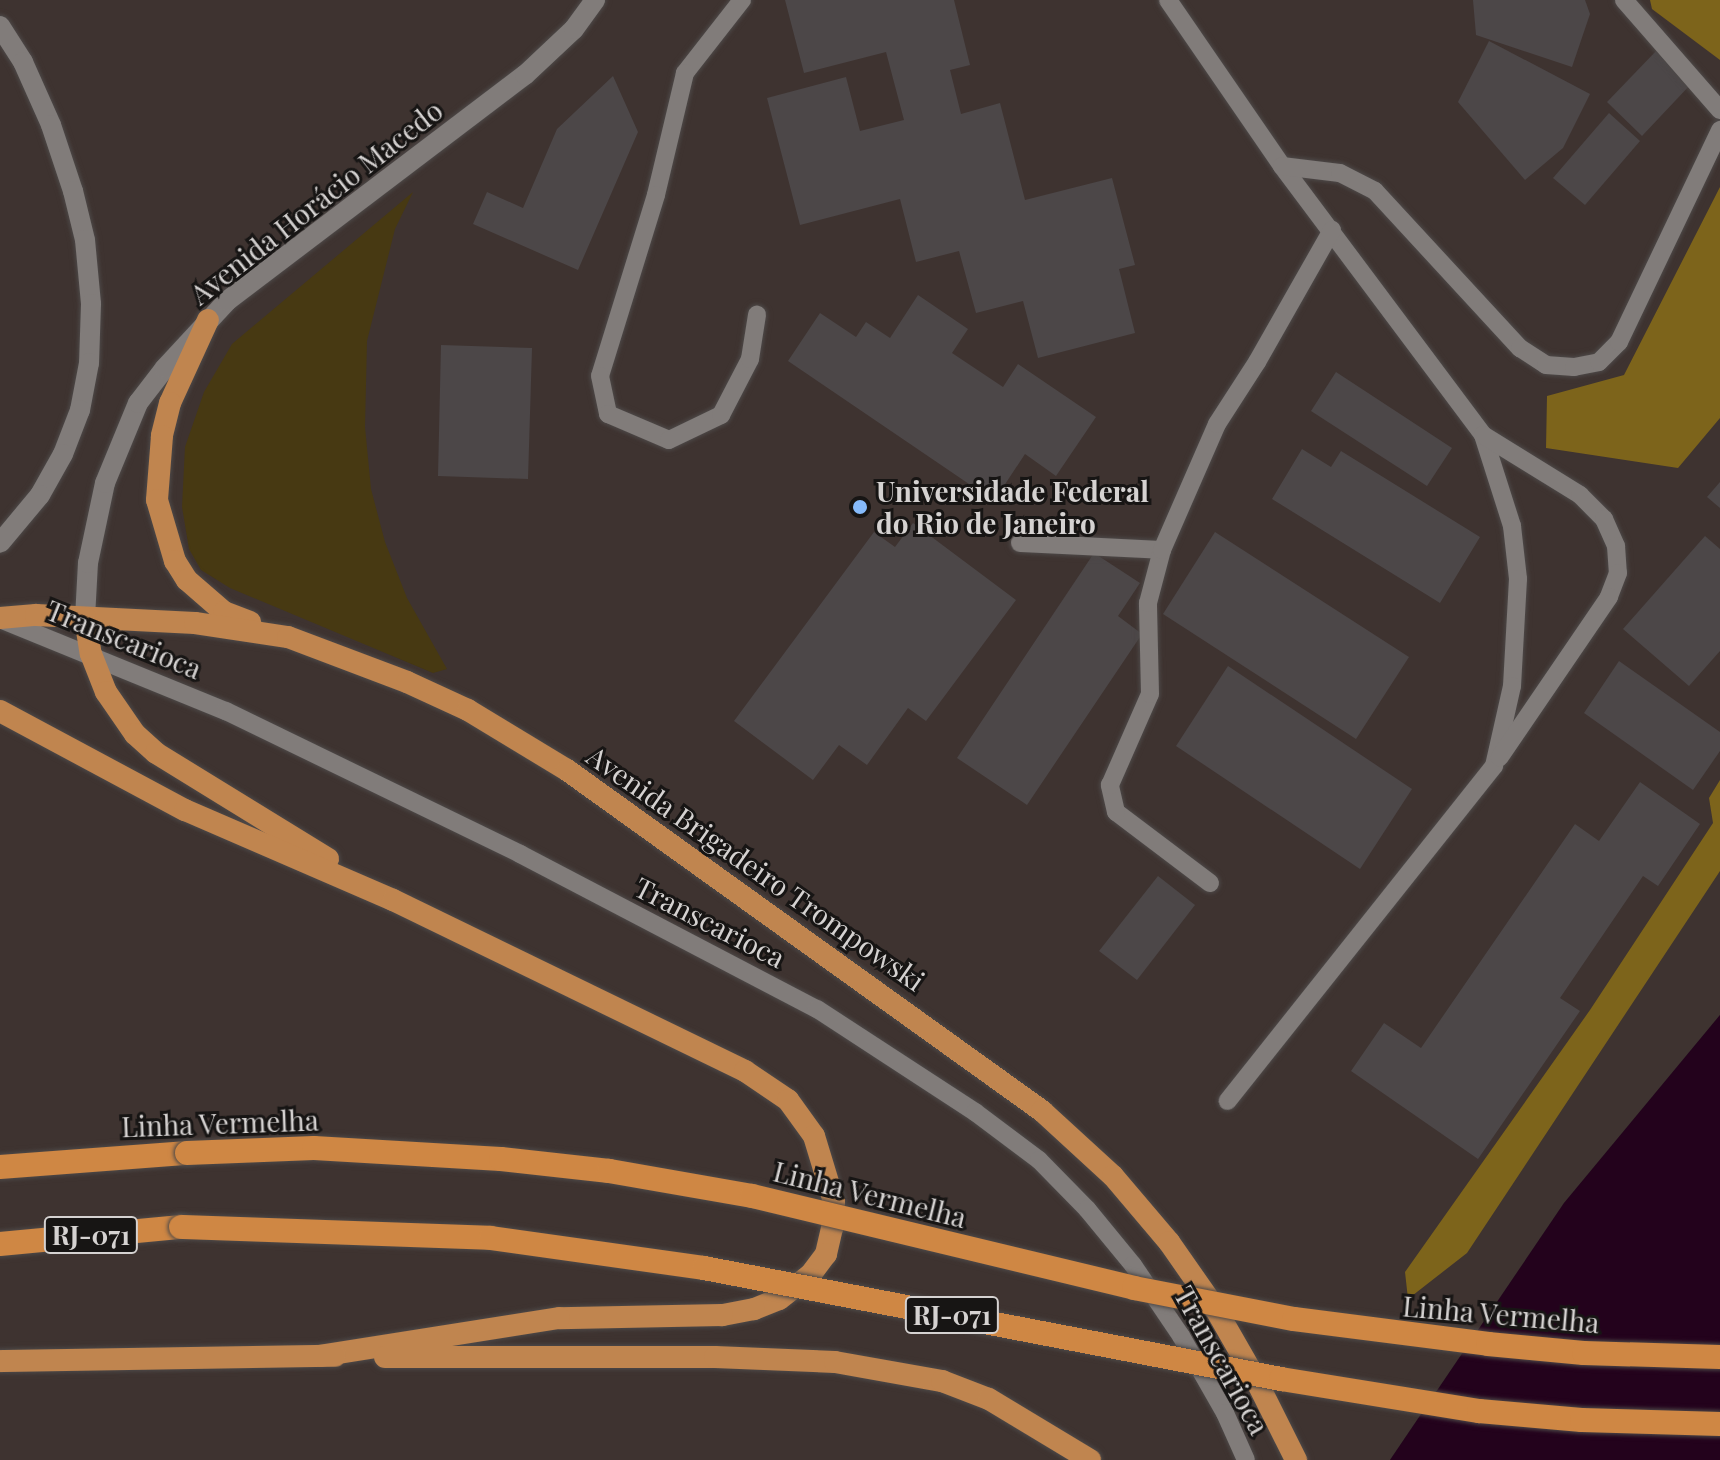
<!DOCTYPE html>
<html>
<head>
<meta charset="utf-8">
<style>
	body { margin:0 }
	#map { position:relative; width:1720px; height:1460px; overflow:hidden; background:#302c2b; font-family:"Playfair Display",serif }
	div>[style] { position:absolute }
	.built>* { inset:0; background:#3e3330 }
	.green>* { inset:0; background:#473912 }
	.forest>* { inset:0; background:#7d641b }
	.water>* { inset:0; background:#23021c }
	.building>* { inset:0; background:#4c4748 }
	.roads { filter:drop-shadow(0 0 2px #4d4948) drop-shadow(0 0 2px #4d4948) }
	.service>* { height:18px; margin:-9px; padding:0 9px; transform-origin:9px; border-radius:9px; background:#817c7a }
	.tertiary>* { height:20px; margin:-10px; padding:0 10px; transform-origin:10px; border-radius:10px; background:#817c7a }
	.trunk>* { height:22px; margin:-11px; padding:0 11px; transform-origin:11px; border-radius:11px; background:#c0854f }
	.motorway>* { height:24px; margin:-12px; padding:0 12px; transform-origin:12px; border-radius:12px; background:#cf8744 }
	.bridges { filter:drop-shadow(0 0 2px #4d4948) drop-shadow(0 0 2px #4d4948) }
	.motorway-bridge>* { height:24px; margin:-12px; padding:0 12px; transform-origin:12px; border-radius:12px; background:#cf8744 }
	.dots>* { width:22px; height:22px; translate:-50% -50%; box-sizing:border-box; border:4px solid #171514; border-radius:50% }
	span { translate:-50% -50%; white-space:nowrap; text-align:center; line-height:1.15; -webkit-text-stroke:6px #171514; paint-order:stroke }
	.shield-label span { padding:2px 6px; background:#171514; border:2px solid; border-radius:6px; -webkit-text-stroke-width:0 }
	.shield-label { font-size:26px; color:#d5d2d1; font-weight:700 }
	.street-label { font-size:28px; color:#d5d2d1 }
	.poi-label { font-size:28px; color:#d5d2d1; font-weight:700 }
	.left { translate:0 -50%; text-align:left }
</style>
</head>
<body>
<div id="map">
	<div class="built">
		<div style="clip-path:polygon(0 0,1720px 0,1720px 1015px,1564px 1203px,1390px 1460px,0 1460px)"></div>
	</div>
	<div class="green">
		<div style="clip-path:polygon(413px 192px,395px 229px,367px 341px,365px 427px,371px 489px,385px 542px,407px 598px,447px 669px,433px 673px,230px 588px,201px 570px,189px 549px,182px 507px,185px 447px,204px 392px,232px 344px)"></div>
	</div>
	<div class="forest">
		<div style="clip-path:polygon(1650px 0,1720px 0,1720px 60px,1652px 9px)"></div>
		<div style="clip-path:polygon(1720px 187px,1720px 418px,1678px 468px,1546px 448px,1547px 396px,1624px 375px)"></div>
		<div style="clip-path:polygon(1720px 780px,1720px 871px,1467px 1253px,1408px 1299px,1405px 1272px,1590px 1010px,1713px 823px,1709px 798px)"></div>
	</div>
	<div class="water">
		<div style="clip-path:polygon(1720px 1015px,1720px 1460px,1390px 1460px,1564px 1203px)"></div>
	</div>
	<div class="building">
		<div style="clip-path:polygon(785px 0,954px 0,970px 65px,950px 70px,961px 114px,1000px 103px,1025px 200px,1112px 178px,1135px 265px,1119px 269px,1135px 333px,1038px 358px,1023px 301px,976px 313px,959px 251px,916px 262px,900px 199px,800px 225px,767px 98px,846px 77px,860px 131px,904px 120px,886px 52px,804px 73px)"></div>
		<div style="clip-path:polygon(1473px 0,1585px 0,1590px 14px,1572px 67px,1476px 35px)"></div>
		<div style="clip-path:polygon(1489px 41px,1590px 94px,1563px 148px,1525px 180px,1458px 102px)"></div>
		<div style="clip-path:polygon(1657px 50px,1692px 83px,1642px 136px,1607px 102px)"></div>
		<div style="clip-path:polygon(613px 76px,638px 132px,578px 270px,473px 224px,487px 192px,523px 208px,557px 129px)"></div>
		<div style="clip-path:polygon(1609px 113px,1640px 141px,1585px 205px,1553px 178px)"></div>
		<div style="clip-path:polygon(918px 295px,968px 329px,952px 353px,1003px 387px,1018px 364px,1096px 417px,1056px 476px,1025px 454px,994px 501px,788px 361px,820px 313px,856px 337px,866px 322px,890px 338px)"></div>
		<div style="clip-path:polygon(441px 345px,532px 348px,528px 479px,438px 476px)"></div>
		<div style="clip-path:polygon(1336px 372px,1452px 448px,1427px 486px,1311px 411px)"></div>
		<div style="clip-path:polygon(1302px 449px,1331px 467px,1341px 451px,1480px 537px,1440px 603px,1272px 499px)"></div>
		<div style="clip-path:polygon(1720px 482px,1720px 508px,1707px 497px)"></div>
		<div style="clip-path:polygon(913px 523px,1016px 600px,926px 721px,908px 708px,867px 765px,839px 745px,813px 780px,734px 721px,874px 532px,895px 547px)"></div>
		<div style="clip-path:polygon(1215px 532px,1409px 657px,1356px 739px,1163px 614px)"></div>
		<div style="clip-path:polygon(1705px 536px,1720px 549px,1720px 651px,1689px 686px,1623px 629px)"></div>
		<div style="clip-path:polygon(1094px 553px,1140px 583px,1118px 616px,1142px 634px,1027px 805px,957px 758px)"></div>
		<div style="clip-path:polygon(1619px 661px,1720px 732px,1720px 751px,1693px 790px,1584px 713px)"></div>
		<div style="clip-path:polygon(1228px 666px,1412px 789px,1360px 869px,1176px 746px)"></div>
		<div style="clip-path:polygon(1640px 782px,1700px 824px,1658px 886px,1643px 876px,1560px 998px,1580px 1011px,1478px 1159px,1351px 1071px,1384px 1023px,1421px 1048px,1575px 824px,1599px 841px)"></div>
		<div style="clip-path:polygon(1158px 876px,1195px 905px,1137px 980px,1099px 951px)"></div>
	</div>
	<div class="roads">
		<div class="service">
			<div style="left:742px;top:0;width:93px;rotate:128deg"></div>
			<div style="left:685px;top:73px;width:125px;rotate:103.4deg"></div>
			<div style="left:656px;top:195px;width:189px;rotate:107.2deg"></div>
			<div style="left:600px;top:376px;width:39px;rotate:78deg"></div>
			<div style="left:608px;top:414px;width:66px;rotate:23.1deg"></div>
			<div style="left:669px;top:440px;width:58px;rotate:-25.7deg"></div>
			<div style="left:721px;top:415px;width:63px;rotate:-62.6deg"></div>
			<div style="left:750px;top:359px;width:45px;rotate:-81deg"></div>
			<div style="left:1168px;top:0;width:201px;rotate:55.5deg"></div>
			<div style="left:1282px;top:166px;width:336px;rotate:53.2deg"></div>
			<div style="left:1483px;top:435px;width:96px;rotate:72.3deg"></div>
			<div style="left:1512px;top:526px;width:53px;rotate:83.5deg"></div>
			<div style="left:1518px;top:579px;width:107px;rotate:93.2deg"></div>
			<div style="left:1512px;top:686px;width:82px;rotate:102.7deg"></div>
			<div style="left:1494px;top:766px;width:428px;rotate:128.5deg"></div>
			<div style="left:1624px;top:0;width:146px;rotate:48.9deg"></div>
			<div style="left:1282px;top:166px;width:58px;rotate:6.9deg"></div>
			<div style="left:1340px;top:173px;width:39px;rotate:27deg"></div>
			<div style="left:1375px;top:191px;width:214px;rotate:47.3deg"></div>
			<div style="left:1520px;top:348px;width:31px;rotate:33deg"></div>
			<div style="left:1546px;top:365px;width:28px;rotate:4deg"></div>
			<div style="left:1574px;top:367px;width:25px;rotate:-11deg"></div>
			<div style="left:1599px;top:362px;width:28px;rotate:-45deg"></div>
			<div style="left:1619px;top:342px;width:235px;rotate:-64.5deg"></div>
			<div style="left:1483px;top:435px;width:114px;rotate:31.7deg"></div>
			<div style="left:1580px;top:495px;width:34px;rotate:45deg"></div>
			<div style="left:1604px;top:519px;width:30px;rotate:66deg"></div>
			<div style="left:1616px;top:546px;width:27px;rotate:86deg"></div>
			<div style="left:1618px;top:573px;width:26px;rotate:111deg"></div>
			<div style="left:1609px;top:597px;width:194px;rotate:124.3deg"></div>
			<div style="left:1020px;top:543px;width:142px;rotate:2.8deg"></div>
			<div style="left:0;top:619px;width:244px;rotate:22.2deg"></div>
			<div style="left:226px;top:711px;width:327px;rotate:25.9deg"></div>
			<div style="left:520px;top:854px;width:335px;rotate:27.6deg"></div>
			<div style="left:817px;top:1009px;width:189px;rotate:33.1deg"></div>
			<div style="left:975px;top:1112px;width:80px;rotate:36.9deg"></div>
			<div style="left:1039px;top:1160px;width:69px;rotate:45.6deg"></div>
			<div style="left:1087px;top:1209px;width:72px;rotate:50.6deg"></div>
			<div style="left:1133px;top:1265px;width:86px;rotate:55.9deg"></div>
			<div style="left:1181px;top:1336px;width:89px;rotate:60.3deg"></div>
			<div style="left:1225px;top:1413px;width:51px;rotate:65.9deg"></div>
			<div style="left:1210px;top:883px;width:118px;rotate:-142.9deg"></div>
			<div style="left:1116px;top:812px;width:28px;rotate:-103deg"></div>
			<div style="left:1110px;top:785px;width:99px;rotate:-66.3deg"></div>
			<div style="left:1150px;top:694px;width:91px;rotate:-91.3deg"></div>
			<div style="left:1148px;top:603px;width:55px;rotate:-75.2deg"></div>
			<div style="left:1162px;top:550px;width:137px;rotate:-66.4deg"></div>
			<div style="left:1217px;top:424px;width:74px;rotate:-57.2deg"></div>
			<div style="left:1257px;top:362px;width:152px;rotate:-60.4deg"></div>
		</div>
		<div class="tertiary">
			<div style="left:0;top:26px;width:43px;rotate:57.4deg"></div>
			<div style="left:23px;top:62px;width:69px;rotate:66deg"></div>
			<div style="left:51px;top:125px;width:70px;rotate:71.6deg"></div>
			<div style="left:73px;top:191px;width:50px;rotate:76.2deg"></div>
			<div style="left:85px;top:240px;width:64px;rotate:84.6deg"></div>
			<div style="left:91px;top:304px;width:59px;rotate:91.9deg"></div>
			<div style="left:89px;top:363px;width:48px;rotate:100.8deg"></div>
			<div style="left:80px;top:410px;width:47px;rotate:111.1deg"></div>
			<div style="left:63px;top:454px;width:47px;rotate:119.3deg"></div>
			<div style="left:40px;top:495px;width:62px;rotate:129.8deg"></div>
			<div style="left:85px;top:618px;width:55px;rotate:-86.9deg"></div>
			<div style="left:88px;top:563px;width:82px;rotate:-78deg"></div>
			<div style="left:105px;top:483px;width:87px;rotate:-67.6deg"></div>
			<div style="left:138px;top:403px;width:44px;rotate:-52.4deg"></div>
			<div style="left:165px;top:368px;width:91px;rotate:-47.2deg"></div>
			<div style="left:227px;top:301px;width:374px;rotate:-37.2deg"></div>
			<div style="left:525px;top:75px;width:67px;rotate:-43.2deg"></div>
			<div style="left:574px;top:29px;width:36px;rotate:-54deg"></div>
		</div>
		<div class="trunk">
			<div style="left:208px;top:320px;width:91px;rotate:114.6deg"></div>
			<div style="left:170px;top:403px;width:34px;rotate:104deg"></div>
			<div style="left:162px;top:436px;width:64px;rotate:94.5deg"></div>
			<div style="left:157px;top:500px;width:64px;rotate:73.6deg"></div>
			<div style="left:175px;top:561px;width:22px;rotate:58deg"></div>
			<div style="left:187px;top:580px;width:49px;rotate:40.9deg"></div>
			<div style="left:224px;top:612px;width:28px;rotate:21deg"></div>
			<div style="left:0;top:618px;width:36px;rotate:-5deg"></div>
			<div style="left:36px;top:615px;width:159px;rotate:2.9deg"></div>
			<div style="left:195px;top:623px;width:94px;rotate:8.6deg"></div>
			<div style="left:288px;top:637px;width:127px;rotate:20.7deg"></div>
			<div style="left:407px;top:682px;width:67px;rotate:24.7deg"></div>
			<div style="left:468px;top:710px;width:116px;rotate:31.2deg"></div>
			<div style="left:567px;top:770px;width:585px;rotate:35.67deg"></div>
			<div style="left:1042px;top:1111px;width:96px;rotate:42.5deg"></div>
			<div style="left:1113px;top:1176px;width:87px;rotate:49.7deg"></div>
			<div style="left:1169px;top:1242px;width:80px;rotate:55.1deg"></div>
			<div style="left:1215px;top:1308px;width:78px;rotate:60.2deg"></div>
			<div style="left:1254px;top:1376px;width:94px;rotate:63.4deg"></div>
			<div style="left:85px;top:618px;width:36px;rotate:81deg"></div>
			<div style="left:91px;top:654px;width:41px;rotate:68.5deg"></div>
			<div style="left:106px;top:692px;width:51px;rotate:55.4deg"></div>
			<div style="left:135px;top:734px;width:28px;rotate:42deg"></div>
			<div style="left:156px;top:753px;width:202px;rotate:31.6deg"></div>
			<div style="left:0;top:711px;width:210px;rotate:28.2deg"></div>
			<div style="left:185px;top:810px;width:227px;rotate:23.4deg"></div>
			<div style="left:393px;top:900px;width:391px;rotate:25.9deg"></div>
			<div style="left:745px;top:1071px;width:52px;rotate:34deg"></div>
			<div style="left:788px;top:1100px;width:44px;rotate:54.2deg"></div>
			<div style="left:814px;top:1136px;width:69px;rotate:73.1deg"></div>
			<div style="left:834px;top:1202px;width:26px;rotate:94deg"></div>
			<div style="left:832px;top:1228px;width:27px;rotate:103deg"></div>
			<div style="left:826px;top:1254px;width:26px;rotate:127deg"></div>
			<div style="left:810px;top:1275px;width:39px;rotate:142deg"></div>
			<div style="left:779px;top:1299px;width:27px;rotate:158deg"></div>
			<div style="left:754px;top:1309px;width:33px;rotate:169deg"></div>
			<div style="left:722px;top:1315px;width:163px;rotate:178.9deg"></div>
			<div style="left:559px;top:1318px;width:242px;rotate:171deg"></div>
			<div style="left:385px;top:1357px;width:330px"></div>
			<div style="left:715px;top:1357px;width:120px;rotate:2.4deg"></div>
			<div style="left:835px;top:1362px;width:109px;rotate:10.1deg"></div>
			<div style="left:942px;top:1381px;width:50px;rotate:21deg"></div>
			<div style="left:989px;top:1399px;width:118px;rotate:31.1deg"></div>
			<div style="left:0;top:1361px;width:335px;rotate:-0.9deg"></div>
		</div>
		<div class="motorway">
			<div style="left:0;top:1167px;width:188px;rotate:-4.3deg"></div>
			<div style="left:0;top:1244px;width:182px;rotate:-5.4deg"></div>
		</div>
	</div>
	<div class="bridges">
		<div class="motorway-bridge">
			<div style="left:187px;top:1153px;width:127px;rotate:-2.3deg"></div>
			<div style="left:314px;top:1148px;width:187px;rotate:3.4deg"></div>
			<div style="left:501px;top:1159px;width:109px;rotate:6.3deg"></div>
			<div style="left:609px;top:1171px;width:145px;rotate:9.9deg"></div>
			<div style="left:752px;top:1196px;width:393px;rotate:13.5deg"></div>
			<div style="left:1134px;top:1288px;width:163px;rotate:11deg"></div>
			<div style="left:1294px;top:1319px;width:196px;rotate:7.3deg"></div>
			<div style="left:1488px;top:1344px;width:96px;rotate:5.4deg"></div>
			<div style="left:1584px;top:1353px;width:136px;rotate:1.7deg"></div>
			<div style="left:181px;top:1227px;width:310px;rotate:2deg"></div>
			<div style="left:491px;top:1238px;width:215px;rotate:8deg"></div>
			<div style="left:704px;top:1268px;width:588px;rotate:10.89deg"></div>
			<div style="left:1281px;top:1379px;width:201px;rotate:9.2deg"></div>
			<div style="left:1479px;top:1411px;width:103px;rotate:5deg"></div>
			<div style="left:1582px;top:1420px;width:138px;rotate:1.7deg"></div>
		</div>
	</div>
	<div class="dots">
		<div style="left:860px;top:507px;background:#86bbfb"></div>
	</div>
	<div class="shield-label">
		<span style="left:91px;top:1235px">RJ-071</span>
		<span style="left:952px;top:1315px">RJ-071</span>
	</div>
	<div class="street-label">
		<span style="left:316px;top:202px;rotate:-38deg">Avenida Horácio Macedo</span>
		<span style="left:124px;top:639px;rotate:22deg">Transcarioca</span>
		<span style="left:756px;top:868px;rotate:35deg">Avenida Brigadeiro Trompowski</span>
		<span style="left:710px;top:922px;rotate:27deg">Transcarioca</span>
		<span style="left:220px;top:1123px;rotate:-2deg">Linha Vermelha</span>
		<span style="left:870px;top:1194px;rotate:14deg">Linha Vermelha</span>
		<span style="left:1501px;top:1314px;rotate:5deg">Linha Vermelha</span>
		<span style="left:1222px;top:1360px;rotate:61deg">Transcarioca</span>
	</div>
	<div class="poi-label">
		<span class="left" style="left:876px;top:507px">Universidade Federal<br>do Rio de Janeiro</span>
	</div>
</div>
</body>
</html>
